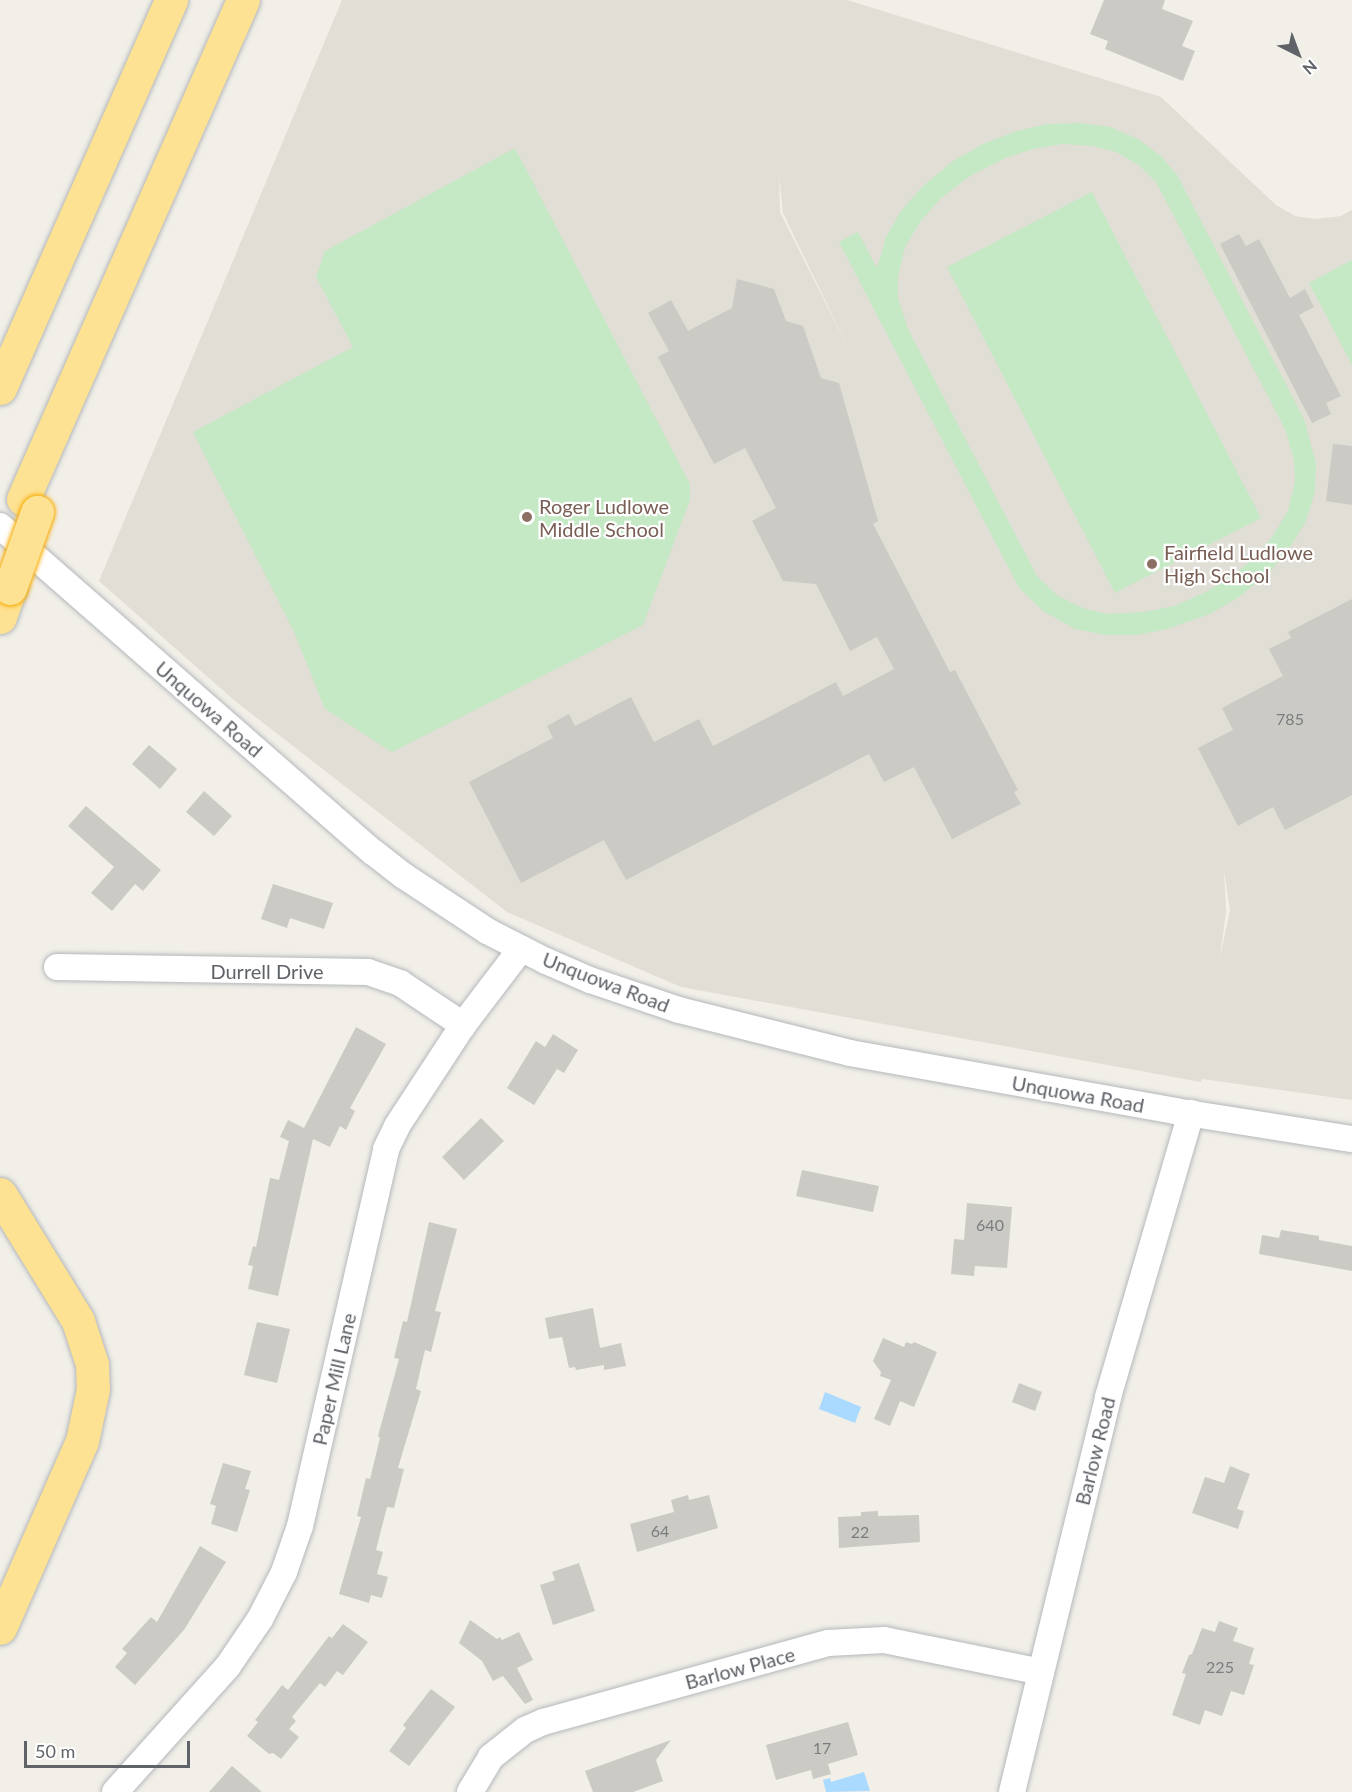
<!DOCTYPE html>
<html>
<head>
<meta charset="utf-8">
<style>
	body { margin:0 }
	#map { position:relative; width:1352px; height:1792px; overflow:hidden; background:#f1efe8; font-family:Lato,sans-serif }
	div>[style] { position:absolute }
	.education>* { inset:0; background:#e1ded6 }
	.green>* { inset:0; background:#c5e8c5 }
	.water>* { inset:0; background:#aadaff }
	.building>* { inset:0; background:#cccac5 }
	.roads { filter:drop-shadow(0 0 2px #b5b8bc) drop-shadow(0 0 2px #b5b8bc) }
	.minor>* { height:26px; margin:-13px; padding:0 13px; transform-origin:13px; border-radius:13px; background:#fff }
	.highway>* { height:33px; margin:-16.5px; padding:0 16.5px; transform-origin:16.5px; border-radius:16.5px; background:#fde293 }
	.bridges { filter:drop-shadow(0 0 2px #f9ab00) drop-shadow(0 0 2px #f9ab00) }
	.highway-bridge>* { height:33px; margin:-16.5px; padding:0 16.5px; transform-origin:16.5px; border-radius:16.5px; background:#fde293 }
	.dots>* { width:16px; height:16px; translate:-50% -50%; box-sizing:border-box; border:3px solid #fff; border-radius:50% }
	span { translate:-50% -50%; white-space:nowrap; text-align:center; line-height:1.15; -webkit-text-stroke:4.5px #fff; paint-order:stroke }
	.number-label { font-size:16px; color:#7a7d7f }
	.number-label span { -webkit-text-stroke-width:0 }
	.education-label { font-size:20px; color:#785e54 }
	.left { translate:0 -50%; text-align:left }
	.street-label { font-size:20px; color:#5f6368 }
	.north { position:absolute; left:1268px; top:24px; width:60px; height:60px; -webkit-text-stroke:4px #fff; paint-order:stroke; rotate:138deg; font-size:16px; font-weight:700; line-height:24px; text-align:center; color:#5f6368 }
	.north::after { content:''; display:block; margin:auto; width:21px; height:27px; background:#5f6368; clip-path:polygon(50% 0,100% 100%,50% 72%,0 100%) }
	.scale { position:absolute; left:24px; top:1741px; width:166px; height:27px; box-sizing:border-box; border:3px solid #5f6368; border-top:0; padding-left:8px; font-size:18px; line-height:21px; white-space:nowrap; color:#5f6368; -webkit-text-stroke:4px #fff; paint-order:stroke }
</style>
</head>
<body>
<div id="map">
	<div class="education">
		<div style="clip-path:polygon(evenodd,342px 0,847px 0,1161px 97px,1276px 205px,1295px 216px,1315px 219px,1341px 216px,1352px 210px,1352px 1100px,1202px 1079px,1201px 1082px,681px 987px,507px 912px,235px 701px,99px 581px,342px 0,779px 175px,783px 213px,849px 350px,780px 212px,779px 175px,342px 0,1224px 871px,1230px 910px,1220px 958px,1226px 911px,1224px 871px)"></div>
	</div>
	<div class="green">
		<div style="clip-path:polygon(evenodd,1081px 123px,1110px 127px,1138px 139px,1161px 156px,1177px 175px,1304px 419px,1316px 463px,1315px 492px,1306px 521px,1291px 546px,1270px 572px,1239px 597px,1210px 614px,1167px 629px,1137px 635px,1104px 635px,1075px 629px,1043px 611px,1019px 588px,839px 242px,858px 232px,877px 268px,886px 237px,901px 211px,923px 186px,953px 161px,983px 144px,1017px 131px,1048px 124px,1081px 123px,1063px 144px,1093px 146px,1116px 152px,1140px 166px,1156px 182px,1285px 429px,1294px 460px,1295px 481px,1288px 511px,1272px 537px,1258px 554px,1235px 574px,1206px 592px,1174px 606px,1144px 612px,1107px 614px,1085px 609px,1058px 596px,1037px 576px,908px 329px,898px 298px,898px 277px,905px 247px,921px 221px,940px 199px,970px 176px,1005px 158px,1033px 149px,1063px 144px)"></div>
		<div style="clip-path:polygon(515px 148px,690px 484px,690px 500px,643px 625px,392px 752px,325px 709px,294px 632px,193px 432px,353px 347px,316px 277px,325px 251px)"></div>
		<div style="clip-path:polygon(1092px 192px,1261px 518px,1115px 593px,947px 267px)"></div>
		<div style="clip-path:polygon(1352px 260px,1352px 365px,1309px 283px)"></div>
	</div>
	<div class="water">
		<div style="clip-path:polygon(825px 1392px,861px 1407px,855px 1423px,819px 1409px)"></div>
		<div style="clip-path:polygon(864px 1772px,870px 1791px,826px 1792px,823px 1780px,830px 1778px,831px 1782px)"></div>
	</div>
	<div class="building">
		<div style="clip-path:polygon(1104px 0,1165px 0,1162px 9px,1193px 21px,1182px 46px,1195px 51px,1183px 81px,1105px 49px,1108px 41px,1090px 34px)"></div>
		<div style="clip-path:polygon(1239px 234px,1246px 246px,1259px 239px,1290px 298px,1305px 289px,1314px 307px,1299px 315px,1341px 396px,1326px 403px,1331px 414px,1312px 423px,1220px 244px)"></div>
		<div style="clip-path:polygon(737px 279px,774px 289px,786px 321px,803px 326px,821px 378px,839px 383px,878px 521px,873px 524px,950px 672px,955px 670px,1018px 790px,1014px 792px,1021px 804px,952px 839px,914px 767px,884px 782px,869px 754px,626px 880px,604px 840px,521px 883px,469px 782px,553px 738px,547px 726px,569px 714px,575px 726px,631px 697px,654px 742px,699px 719px,713px 746px,836px 682px,843px 696px,894px 669px,877px 637px,850px 651px,816px 584px,783px 581px,752px 521px,776px 508px,745px 448px,714px 464px,658px 357px,669px 351px,648px 313px,671px 300px,688px 331px,732px 308px)"></div>
		<div style="clip-path:polygon(1333px 444px,1352px 446px,1352px 505px,1326px 501px)"></div>
		<div style="clip-path:polygon(1352px 599px,1352px 795px,1285px 830px,1273px 807px,1238px 826px,1198px 748px,1233px 730px,1222px 708px,1283px 676px,1269px 649px,1291px 638px,1288px 632px)"></div>
		<div style="clip-path:polygon(149px 745px,177px 769px,160px 789px,132px 764px)"></div>
		<div style="clip-path:polygon(204px 791px,232px 816px,214px 836px,186px 812px)"></div>
		<div style="clip-path:polygon(86px 806px,161px 870px,143px 891px,135px 884px,112px 911px,91px 893px,114px 867px,68px 826px)"></div>
		<div style="clip-path:polygon(273px 884px,333px 903px,324px 929px,290px 918px,287px 928px,261px 919px)"></div>
		<div style="clip-path:polygon(356px 1027px,386px 1044px,350px 1108px,355px 1111px,346px 1130px,340px 1126px,330px 1147px,313px 1139px,278px 1296px,248px 1289px,253px 1266px,248px 1265px,253px 1246px,256px 1247px,270px 1178px,279px 1180px,289px 1141px,280px 1137px,288px 1120px,304px 1128px)"></div>
		<div style="clip-path:polygon(553px 1034px,578px 1050px,564px 1073px,557px 1069px,534px 1105px,507px 1088px,536px 1041px,545px 1047px)"></div>
		<div style="clip-path:polygon(481px 1118px,504px 1141px,464px 1180px,442px 1157px)"></div>
		<div style="clip-path:polygon(802px 1170px,879px 1186px,873px 1212px,796px 1196px)"></div>
		<div style="clip-path:polygon(967px 1203px,1012px 1207px,1007px 1268px,975px 1266px,974px 1276px,951px 1274px,954px 1239px,964px 1240px)"></div>
		<div style="clip-path:polygon(429px 1222px,457px 1229px,435px 1311px,441px 1312px,431px 1352px,425px 1350px,416px 1389px,421px 1391px,398px 1468px,404px 1469px,394px 1508px,387px 1507px,376px 1550px,383px 1552px,377px 1574px,388px 1577px,382px 1598px,371px 1595px,369px 1603px,339px 1594px,361px 1517px,357px 1516px,366px 1478px,370px 1479px,380px 1438px,378px 1436px,399px 1359px,394px 1358px,403px 1321px,407px 1322px)"></div>
		<div style="clip-path:polygon(1281px 1230px,1319px 1236px,1319px 1240px,1352px 1246px,1352px 1271px,1259px 1254px,1262px 1235px,1279px 1238px)"></div>
		<div style="clip-path:polygon(593px 1308px,600px 1348px,621px 1343px,626px 1366px,604px 1370px,604px 1365px,576px 1370px,575px 1367px,569px 1368px,562px 1337px,549px 1339px,545px 1318px)"></div>
		<div style="clip-path:polygon(257px 1322px,290px 1329px,277px 1383px,244px 1375px)"></div>
		<div style="clip-path:polygon(883px 1338px,904px 1347px,906px 1342px,912px 1344px,914px 1342px,937px 1352px,914px 1407px,900px 1401px,890px 1426px,874px 1419px,891px 1380px,880px 1376px,881px 1372px,873px 1361px)"></div>
		<div style="clip-path:polygon(1019px 1383px,1042px 1392px,1035px 1411px,1012px 1402px)"></div>
		<div style="clip-path:polygon(223px 1463px,251px 1471px,245px 1489px,250px 1490px,237px 1532px,211px 1524px,216px 1506px,210px 1504px)"></div>
		<div style="clip-path:polygon(1230px 1466px,1250px 1474px,1237px 1509px,1244px 1511px,1238px 1529px,1192px 1513px,1205px 1477px,1224px 1483px)"></div>
		<div style="clip-path:polygon(688px 1495px,689px 1500px,709px 1495px,718px 1528px,637px 1552px,630px 1524px,674px 1512px,671px 1500px)"></div>
		<div style="clip-path:polygon(878px 1511px,878px 1516px,919px 1515px,920px 1542px,839px 1548px,838px 1517px,861px 1516px,861px 1512px)"></div>
		<div style="clip-path:polygon(200px 1546px,226px 1562px,184px 1630px,135px 1685px,115px 1667px,127px 1653px,122px 1649px,151px 1617px,157px 1622px)"></div>
		<div style="clip-path:polygon(579px 1563px,595px 1611px,553px 1625px,540px 1585px,555px 1580px,552px 1572px)"></div>
		<div style="clip-path:polygon(470px 1620px,497px 1639px,500px 1637px,502px 1640px,519px 1632px,533px 1660px,517px 1668px,533px 1700px,525px 1704px,503px 1676px,493px 1681px,482px 1661px,459px 1643px)"></div>
		<div style="clip-path:polygon(1219px 1621px,1238px 1628px,1233px 1641px,1254px 1648px,1249px 1664px,1254px 1665px,1244px 1695px,1231px 1691px,1222px 1716px,1205px 1710px,1200px 1725px,1172px 1715px,1186px 1674px,1182px 1673px,1189px 1655px,1192px 1654px,1202px 1628px,1215px 1632px)"></div>
		<div style="clip-path:polygon(343px 1624px,368px 1642px,343px 1675px,337px 1671px,325px 1687px,320px 1683px,292px 1717px,296px 1721px,289px 1729px,299px 1737px,281px 1759px,273px 1753px,269px 1754px,247px 1736px,258px 1722px,255px 1720px,282px 1685px,288px 1690px,329px 1636px,332px 1638px)"></div>
		<div style="clip-path:polygon(431px 1689px,455px 1707px,409px 1766px,389px 1751px,406px 1728px,403px 1725px)"></div>
		<div style="clip-path:polygon(848px 1722px,858px 1755px,828px 1764px,831px 1774px,813px 1779px,811px 1770px,776px 1780px,766px 1745px)"></div>
		<div style="clip-path:polygon(671px 1740px,656px 1760px,663px 1781px,633px 1792px,593px 1792px,585px 1771px)"></div>
		<div style="clip-path:polygon(232px 1766px,262px 1792px,209px 1792px)"></div>
	</div>
	<div class="roads">
		<div class="minor">
			<div style="left:0;top:526px;width:495px;rotate:41.2deg"></div>
			<div style="left:373px;top:852px;width:39px;rotate:38deg"></div>
			<div style="left:404px;top:876px;width:100px;rotate:33.5deg"></div>
			<div style="left:487px;top:931px;width:66px;rotate:27deg"></div>
			<div style="left:546px;top:961px;width:48px;rotate:23.4deg"></div>
			<div style="left:590px;top:980px;width:94px;rotate:18.6deg"></div>
			<div style="left:679px;top:1010px;width:176px;rotate:14.1deg"></div>
			<div style="left:850px;top:1053px;width:330px;rotate:10.1deg"></div>
			<div style="left:1175px;top:1111px;width:179px;rotate:9deg"></div>
			<div style="left:57px;top:967px;width:311px;rotate:0.9deg"></div>
			<div style="left:368px;top:972px;width:34px;rotate:19deg"></div>
			<div style="left:400px;top:983px;width:76px;rotate:33.7deg"></div>
			<div style="left:115px;top:1792px;width:169px;rotate:-48.1deg"></div>
			<div style="left:228px;top:1666px;width:57px;rotate:-55.8deg"></div>
			<div style="left:260px;top:1619px;width:53px;rotate:-62.9deg"></div>
			<div style="left:284px;top:1572px;width:49px;rotate:-70.8deg"></div>
			<div style="left:300px;top:1526px;width:387px;rotate:-77.1deg"></div>
			<div style="left:386px;top:1149px;width:25px;rotate:-64deg"></div>
			<div style="left:397px;top:1126px;width:121px;rotate:-56.8deg"></div>
			<div style="left:463px;top:1025px;width:96px;rotate:-52.7deg"></div>
			<div style="left:470px;top:1792px;width:41px;rotate:-59deg"></div>
			<div style="left:491px;top:1757px;width:43px;rotate:-38.5deg"></div>
			<div style="left:525px;top:1730px;width:20px;rotate:-24deg"></div>
			<div style="left:543px;top:1722px;width:296px;rotate:-15.5deg"></div>
			<div style="left:828px;top:1643px;width:56px;rotate:-3.1deg"></div>
			<div style="left:884px;top:1640px;width:160px;rotate:11.5deg"></div>
			<div style="left:1012px;top:1792px;width:406px;rotate:-76.3deg"></div>
			<div style="left:1108px;top:1397px;width:296px;rotate:-73.7deg"></div>
		</div>
		<div class="highway">
			<div style="left:0;top:388px;width:424px;rotate:-66.2deg"></div>
			<div style="left:23px;top:499px;width:545px;rotate:-66.21deg"></div>
			<div style="left:0;top:617px;width:31px;rotate:-71deg"></div>
			<div style="left:0;top:1194px;width:149px;rotate:58.4deg"></div>
			<div style="left:78px;top:1321px;width:45px;rotate:72deg"></div>
			<div style="left:92px;top:1364px;width:25px;rotate:88deg"></div>
			<div style="left:93px;top:1389px;width:53px;rotate:101.9deg"></div>
			<div style="left:82px;top:1441px;width:204px;rotate:113.7deg"></div>
		</div>
	</div>
	<div class="bridges">
		<div class="highway-bridge">
			<div style="left:10px;top:588px;width:81px;rotate:-70.4deg"></div>
		</div>
	</div>
	<div class="dots">
		<div style="left:527px;top:517px;background:#8d6e63"></div>
		<div style="left:1152px;top:564px;background:#8d6e63"></div>
	</div>
	<div class="number-label">
		<span style="left:1290px;top:719px">785</span>
		<span style="left:990px;top:1225px">640</span>
		<span style="left:660px;top:1531px">64</span>
		<span style="left:860px;top:1532px">22</span>
		<span style="left:1220px;top:1667px">225</span>
		<span style="left:822px;top:1748px">17</span>
	</div>
	<div class="education-label">
		<span class="left" style="left:539px;top:518px">Roger Ludlowe<br>Middle School</span>
		<span class="left" style="left:1164px;top:564px">Fairfield Ludlowe<br>High School</span>
	</div>
	<div class="street-label">
		<span style="left:209px;top:709px;rotate:41deg">Unquowa Road</span>
		<span style="left:267px;top:971px">Durrell Drive</span>
		<span style="left:606px;top:982px;rotate:21deg">Unquowa Road</span>
		<span style="left:1078px;top:1094px;rotate:10deg">Unquowa Road</span>
		<span style="left:334px;top:1379px;rotate:-77deg">Paper Mill Lane</span>
		<span style="left:1095px;top:1451px;rotate:-76deg">Barlow Road</span>
		<span style="left:740px;top:1668px;rotate:-15deg">Barlow Place</span>
	</div>
	<div class="north">N</div>
	<div class="scale">50 m</div>
</div>
</body>
</html>
